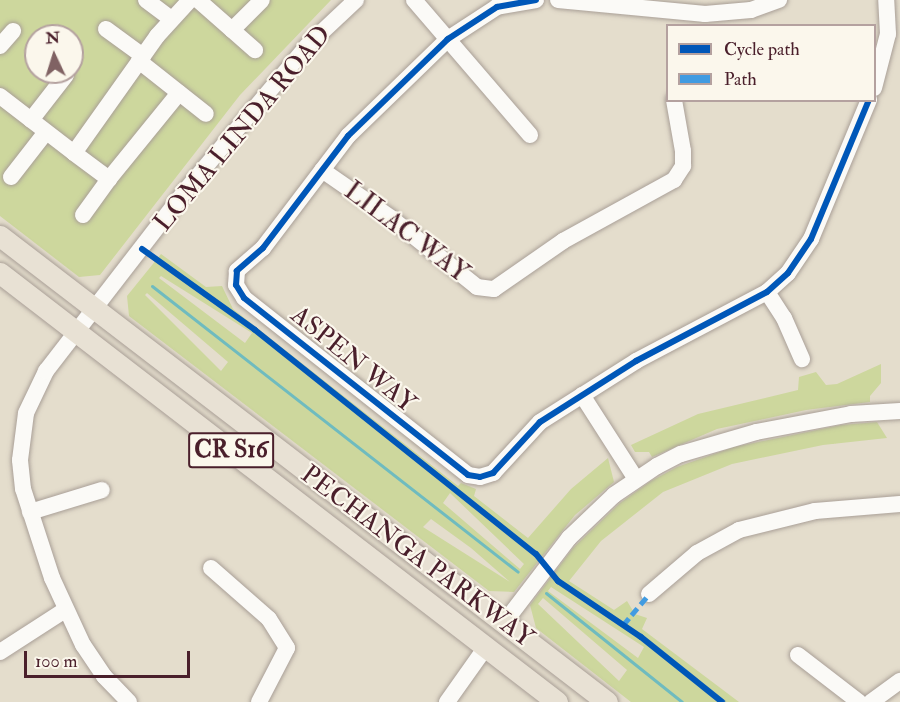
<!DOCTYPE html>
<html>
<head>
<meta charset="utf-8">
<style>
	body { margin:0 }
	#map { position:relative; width:900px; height:702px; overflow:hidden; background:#e4ddcc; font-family:"IM FELL Double Pica",serif }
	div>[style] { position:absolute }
	.green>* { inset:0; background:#cdd79d }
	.stream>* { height:3px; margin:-1.5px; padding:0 1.5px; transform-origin:1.5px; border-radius:1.5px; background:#6fbbbf }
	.roads { filter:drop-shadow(0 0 2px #a99f97) drop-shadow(0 0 2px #a99f97) }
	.minor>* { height:16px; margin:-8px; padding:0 8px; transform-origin:8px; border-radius:8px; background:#fbfaf7 }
	.major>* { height:21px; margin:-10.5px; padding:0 10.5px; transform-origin:10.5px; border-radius:10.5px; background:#e8e1d4 }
	.quiet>* { height:4.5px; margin-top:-2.25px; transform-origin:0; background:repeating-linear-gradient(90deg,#409be1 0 9px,transparent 0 13.5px) }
	.cycleway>* { height:6px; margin:-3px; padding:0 3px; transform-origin:3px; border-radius:3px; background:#0057b8 }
	span { translate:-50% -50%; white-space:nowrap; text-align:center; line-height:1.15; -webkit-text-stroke:4.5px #fbf7ec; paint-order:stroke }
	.shield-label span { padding:2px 4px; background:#fbf7ec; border:2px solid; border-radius:4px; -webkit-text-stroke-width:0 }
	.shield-label { font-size:24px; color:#4a1f2b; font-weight:700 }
	.street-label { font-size:26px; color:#4a1f2b }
	.legend { position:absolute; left:666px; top:24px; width:210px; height:78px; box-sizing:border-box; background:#fbf7ec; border:2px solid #b4a19f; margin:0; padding:8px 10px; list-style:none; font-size:18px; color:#4a1f2b }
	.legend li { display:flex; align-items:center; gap:12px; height:30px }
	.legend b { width:30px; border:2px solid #b4a19f }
	.north { position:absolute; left:24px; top:24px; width:60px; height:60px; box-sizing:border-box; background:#fbf7ec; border:2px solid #b4a19f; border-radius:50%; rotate:356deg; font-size:16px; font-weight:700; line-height:24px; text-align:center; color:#4a1f2b }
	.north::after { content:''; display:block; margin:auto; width:21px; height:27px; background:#806263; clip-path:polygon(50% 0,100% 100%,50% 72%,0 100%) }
	.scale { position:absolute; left:24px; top:651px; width:166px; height:27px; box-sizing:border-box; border:3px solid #4a1f2b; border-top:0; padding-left:8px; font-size:18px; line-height:21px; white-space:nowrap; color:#4a1f2b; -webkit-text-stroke:4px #fbf7ec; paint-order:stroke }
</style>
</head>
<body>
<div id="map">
	<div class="green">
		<div style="clip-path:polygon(evenodd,0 0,331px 0,240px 95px,100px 275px,79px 277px,0 216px,0 0,36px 36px,72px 36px,72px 72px,36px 72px,36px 36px)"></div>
		<div style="clip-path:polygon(evenodd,161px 254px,206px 287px,222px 286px,233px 309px,458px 486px,461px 483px,476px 489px,474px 496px,528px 538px,571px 489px,608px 458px,614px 482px,575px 515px,514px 592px,489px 591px,129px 316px,127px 296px,161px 254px,161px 276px,252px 333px,245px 343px,159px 278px,161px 276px,161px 254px,147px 293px,228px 362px,221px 371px,145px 295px,147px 293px,161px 254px,450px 493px,524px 564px,520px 569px,443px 503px,450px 493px,161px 254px,431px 519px,471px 548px,510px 582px,423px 527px,431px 519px)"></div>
		<div style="clip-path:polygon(881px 364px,881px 383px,870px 396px,870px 402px,806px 410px,717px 429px,652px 457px,649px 452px,635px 452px,631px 445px,698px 414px,798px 390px,799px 377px,816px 372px,826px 385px,837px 384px)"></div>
		<div style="clip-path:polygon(evenodd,877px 422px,887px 438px,823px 445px,732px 464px,663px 492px,601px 541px,569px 581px,614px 610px,627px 601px,635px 614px,647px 618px,642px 629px,739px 702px,631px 702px,536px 628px,530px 605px,573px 548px,620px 503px,651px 481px,677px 467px,734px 447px,841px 425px,877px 422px,551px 587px,644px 647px,638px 658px,548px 591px,551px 587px,877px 422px,543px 598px,627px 670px,619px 681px,538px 604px,543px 598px)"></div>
	</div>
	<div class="stream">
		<div style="left:152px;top:286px;width:464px;rotate:38deg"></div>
		<div style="left:546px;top:593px;width:174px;rotate:38.7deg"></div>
	</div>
	<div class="roads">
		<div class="minor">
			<div style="left:146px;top:0;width:31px;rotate:37deg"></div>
			<div style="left:198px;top:0;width:76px;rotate:41.3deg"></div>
			<div style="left:414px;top:0;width:178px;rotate:49.3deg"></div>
			<div style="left:536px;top:0;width:40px;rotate:170deg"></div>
			<div style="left:497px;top:7px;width:59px;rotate:146.9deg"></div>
			<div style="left:448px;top:39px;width:139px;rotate:135.9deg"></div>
			<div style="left:348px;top:136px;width:141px;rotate:127.2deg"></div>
			<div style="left:263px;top:248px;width:35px;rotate:139deg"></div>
			<div style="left:237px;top:271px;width:14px;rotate:94deg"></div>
			<div style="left:236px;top:285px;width:15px;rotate:58deg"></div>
			<div style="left:244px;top:298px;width:285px;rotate:38.3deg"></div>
			<div style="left:468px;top:475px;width:12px;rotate:9deg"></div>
			<div style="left:480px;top:477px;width:14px;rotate:-17deg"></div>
			<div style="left:493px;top:473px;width:69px;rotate:-47.3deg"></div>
			<div style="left:540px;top:422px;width:114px;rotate:-32.4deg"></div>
			<div style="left:636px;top:361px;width:148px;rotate:-27.8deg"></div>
			<div style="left:767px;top:292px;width:28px;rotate:-42deg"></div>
			<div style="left:788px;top:273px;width:41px;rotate:-55.9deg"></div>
			<div style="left:811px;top:239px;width:151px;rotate:-67.4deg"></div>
			<div style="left:558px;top:0;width:148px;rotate:5.4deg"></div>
			<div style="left:705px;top:14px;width:46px;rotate:-5deg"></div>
			<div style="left:751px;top:10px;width:30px;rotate:-20deg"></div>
			<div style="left:106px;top:29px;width:46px;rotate:36.1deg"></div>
			<div style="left:232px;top:30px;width:42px;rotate:-45deg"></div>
			<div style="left:0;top:46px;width:20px;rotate:-49deg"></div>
			<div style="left:139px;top:61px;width:85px;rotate:38.3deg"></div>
			<div style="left:874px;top:88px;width:56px;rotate:-75.5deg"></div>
			<div style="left:888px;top:34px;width:34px;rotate:-93deg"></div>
			<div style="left:0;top:96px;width:93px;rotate:37.6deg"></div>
			<div style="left:74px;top:153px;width:143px;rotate:-54.6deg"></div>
			<div style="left:157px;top:36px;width:49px;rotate:-47.5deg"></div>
			<div style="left:31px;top:120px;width:57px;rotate:-52.1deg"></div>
			<div style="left:74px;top:153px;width:44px;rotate:36.6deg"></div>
			<div style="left:109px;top:179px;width:111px;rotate:-50.9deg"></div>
			<div style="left:322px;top:170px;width:84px;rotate:34.8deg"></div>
			<div style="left:391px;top:218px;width:110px;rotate:38.7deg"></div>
			<div style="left:477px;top:287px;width:17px;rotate:7deg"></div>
			<div style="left:494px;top:289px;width:84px;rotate:-34.8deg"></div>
			<div style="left:563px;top:241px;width:127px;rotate:-28.8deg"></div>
			<div style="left:674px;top:180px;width:17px;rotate:-57deg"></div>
			<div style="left:683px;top:166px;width:15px;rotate:-90deg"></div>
			<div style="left:683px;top:151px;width:52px;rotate:-100deg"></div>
			<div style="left:11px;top:177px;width:57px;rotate:-52.1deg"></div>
			<div style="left:83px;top:215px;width:44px;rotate:-54.2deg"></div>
			<div style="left:767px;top:292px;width:31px;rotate:57deg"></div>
			<div style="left:784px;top:318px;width:45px;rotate:66.3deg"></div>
			<div style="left:582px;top:395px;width:100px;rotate:57.3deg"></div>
			<div style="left:30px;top:512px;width:75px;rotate:-17deg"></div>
			<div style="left:211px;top:568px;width:77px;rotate:41.3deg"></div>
			<div style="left:269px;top:619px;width:34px;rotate:58deg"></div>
			<div style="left:287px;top:648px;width:61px;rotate:117.4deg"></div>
			<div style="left:649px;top:594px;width:63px;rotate:-40.5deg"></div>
			<div style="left:697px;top:553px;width:48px;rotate:-28.7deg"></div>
			<div style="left:739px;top:530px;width:78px;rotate:-14deg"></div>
			<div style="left:815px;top:511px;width:85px;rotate:-4.7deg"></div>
			<div style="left:504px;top:623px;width:107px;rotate:-52.6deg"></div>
			<div style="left:569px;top:538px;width:62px;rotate:-43.7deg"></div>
			<div style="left:614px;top:495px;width:52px;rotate:-34deg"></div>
			<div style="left:657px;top:466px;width:27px;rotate:-27deg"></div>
			<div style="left:681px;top:454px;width:78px;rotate:-16.3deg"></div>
			<div style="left:756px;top:432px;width:97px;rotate:-10.7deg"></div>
			<div style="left:851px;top:414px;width:49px;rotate:-3.5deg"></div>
			<div style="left:0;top:652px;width:77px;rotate:-32.9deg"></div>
			<div style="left:798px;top:655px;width:77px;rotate:37.6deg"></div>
			<div style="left:129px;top:702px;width:36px;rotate:-134deg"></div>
			<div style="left:104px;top:676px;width:37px;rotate:-124deg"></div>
			<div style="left:83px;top:645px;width:74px;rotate:-114.8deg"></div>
			<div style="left:52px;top:578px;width:94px;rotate:-108deg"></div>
			<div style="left:23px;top:489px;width:29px;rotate:-96deg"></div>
			<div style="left:20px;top:460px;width:47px;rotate:-82.7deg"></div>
			<div style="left:26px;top:413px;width:47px;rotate:-64.5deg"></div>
			<div style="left:46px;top:371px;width:227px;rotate:-52.3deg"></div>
			<div style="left:185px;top:191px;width:189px;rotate:-49.9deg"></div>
			<div style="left:307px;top:46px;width:67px;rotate:-43.2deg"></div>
			<div style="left:447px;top:702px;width:67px;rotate:-54.7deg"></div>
			<div style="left:871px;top:702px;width:36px;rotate:-36deg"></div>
		</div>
		<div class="major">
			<div style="left:0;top:236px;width:765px;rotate:37.51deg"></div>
			<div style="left:0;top:273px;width:703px;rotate:37.6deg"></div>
		</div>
	</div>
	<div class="quiet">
		<div style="left:623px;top:625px;width:40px;rotate:-50deg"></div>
	</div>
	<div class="cycleway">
		<div style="left:536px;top:0;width:40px;rotate:170deg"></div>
		<div style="left:497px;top:7px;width:59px;rotate:146.9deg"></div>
		<div style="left:448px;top:39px;width:139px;rotate:135.9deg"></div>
		<div style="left:348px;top:136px;width:141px;rotate:127.2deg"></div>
		<div style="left:263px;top:248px;width:35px;rotate:139deg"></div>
		<div style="left:237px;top:271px;width:14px;rotate:94deg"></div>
		<div style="left:236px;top:285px;width:15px;rotate:58deg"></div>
		<div style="left:244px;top:298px;width:285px;rotate:38.3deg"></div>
		<div style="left:468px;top:475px;width:12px;rotate:9deg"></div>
		<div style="left:480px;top:477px;width:14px;rotate:-17deg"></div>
		<div style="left:493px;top:473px;width:69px;rotate:-47.3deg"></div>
		<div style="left:540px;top:422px;width:114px;rotate:-32.4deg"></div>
		<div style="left:636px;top:361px;width:148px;rotate:-27.8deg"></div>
		<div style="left:767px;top:292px;width:28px;rotate:-42deg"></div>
		<div style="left:788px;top:273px;width:41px;rotate:-55.9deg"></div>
		<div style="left:811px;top:239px;width:151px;rotate:-67.4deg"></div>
		<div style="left:142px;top:249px;width:139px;rotate:35.6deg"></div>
		<div style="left:255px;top:330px;width:359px;rotate:38.6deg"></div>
		<div style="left:536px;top:554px;width:35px;rotate:51deg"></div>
		<div style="left:558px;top:581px;width:100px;rotate:34deg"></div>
		<div style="left:641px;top:637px;width:104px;rotate:38.7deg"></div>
	</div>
	<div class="shield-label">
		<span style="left:231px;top:450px">CR S16</span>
	</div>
	<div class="street-label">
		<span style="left:243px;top:129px;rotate:-50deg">LOMA LINDA ROAD</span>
		<span style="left:406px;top:233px;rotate:37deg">LILAC WAY</span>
		<span style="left:353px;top:360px;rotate:39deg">ASPEN WAY</span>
		<span style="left:417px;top:557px;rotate:37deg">PECHANGA PARKWAY</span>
	</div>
	<ul class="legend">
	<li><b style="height:8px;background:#0057b8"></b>Cycle path</li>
	<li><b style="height:8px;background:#409be1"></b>Path</li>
	</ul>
	<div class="north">N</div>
	<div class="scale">100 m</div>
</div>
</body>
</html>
